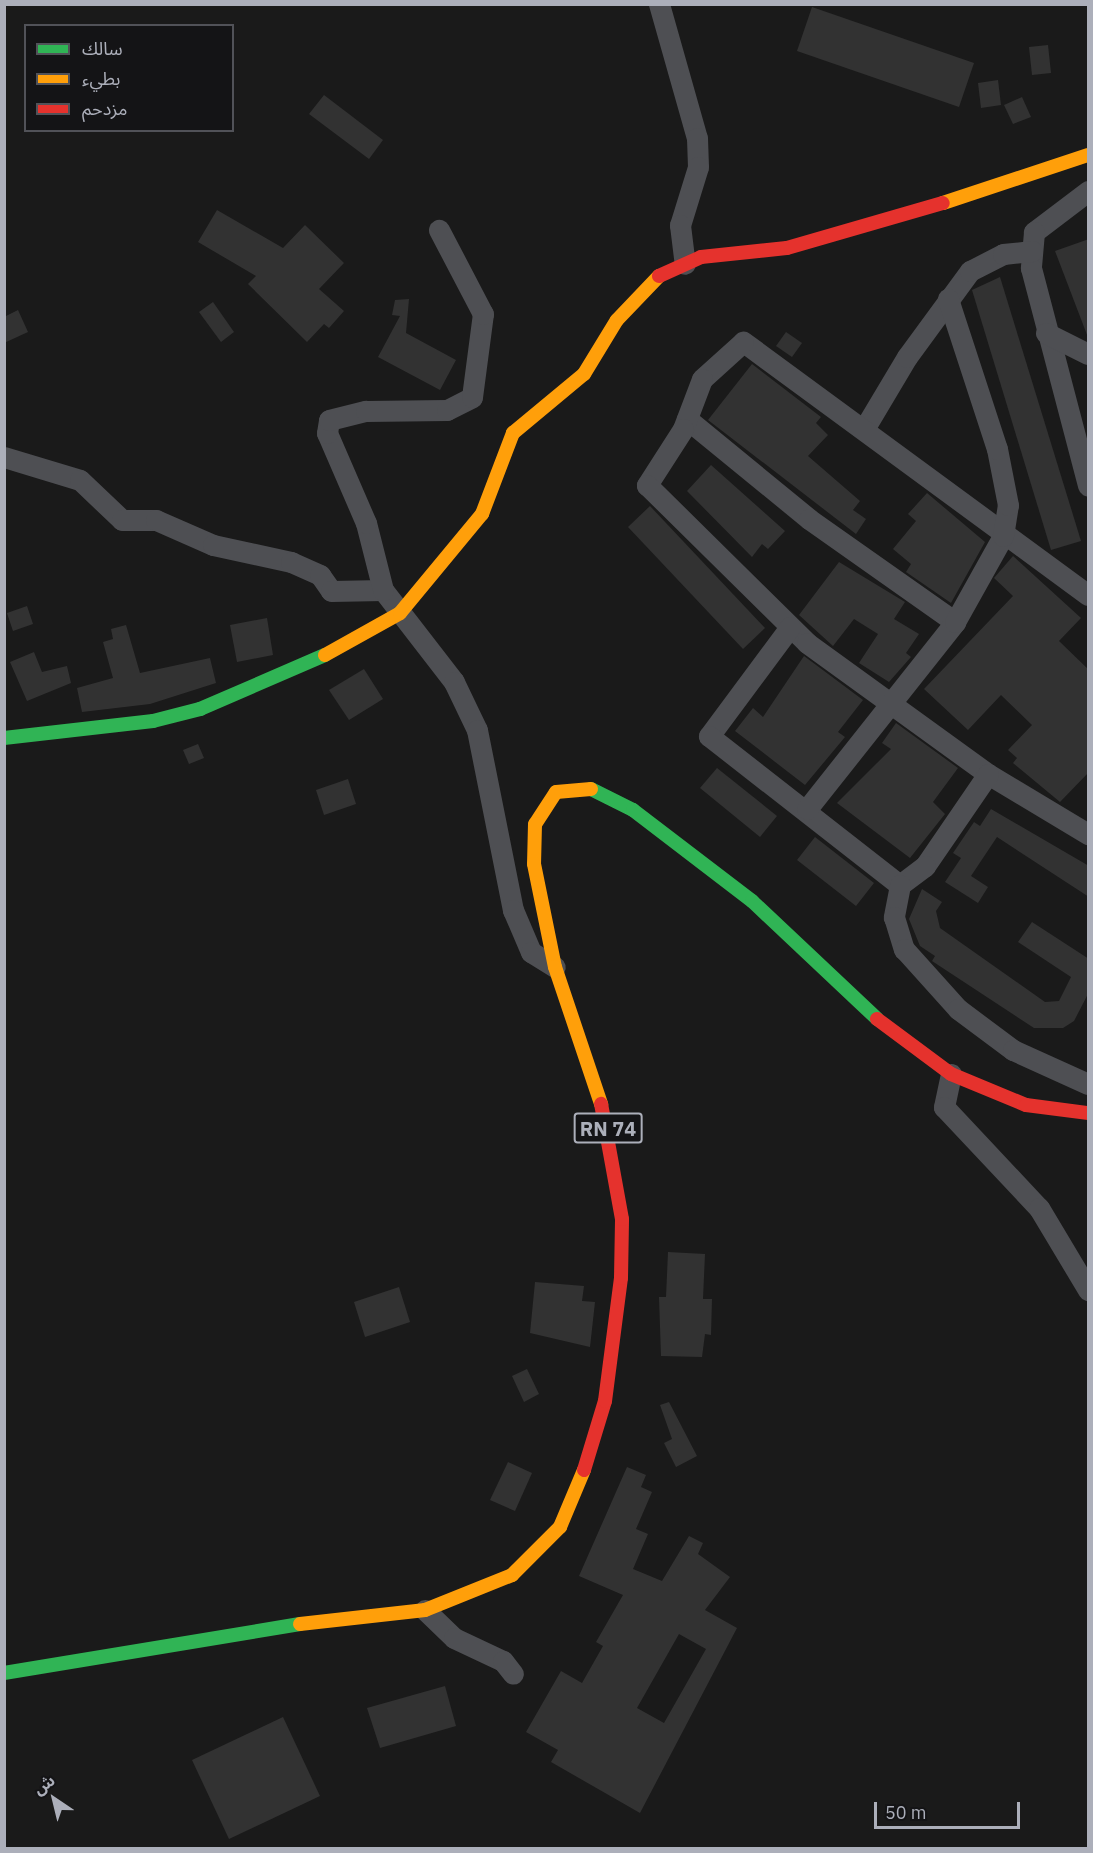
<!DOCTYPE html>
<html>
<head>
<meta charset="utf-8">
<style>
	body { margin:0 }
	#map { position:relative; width:1093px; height:1853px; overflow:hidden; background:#1a1a1a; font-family:"IBM Plex Sans","Noto Sans Arabic",sans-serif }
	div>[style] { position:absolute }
	.building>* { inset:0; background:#323232 }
	.street>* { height:21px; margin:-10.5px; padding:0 10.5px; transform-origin:10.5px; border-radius:10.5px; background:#4e4f53 }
	.fast>* { height:14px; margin:-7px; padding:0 7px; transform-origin:7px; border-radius:7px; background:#30b455 }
	.slow>* { height:14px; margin:-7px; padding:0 7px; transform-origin:7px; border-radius:7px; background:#ff9f0a }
	.jam>* { height:14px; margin:-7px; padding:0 7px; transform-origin:7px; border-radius:7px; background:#e5322d }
	span { translate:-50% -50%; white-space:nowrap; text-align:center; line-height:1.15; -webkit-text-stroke:6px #141416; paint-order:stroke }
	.shield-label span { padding:2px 4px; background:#141416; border:2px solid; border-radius:4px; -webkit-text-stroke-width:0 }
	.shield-label { font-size:20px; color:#acafba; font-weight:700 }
	.frame { position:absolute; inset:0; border:6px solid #acafba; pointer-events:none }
	.legend { position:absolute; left:24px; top:24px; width:210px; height:108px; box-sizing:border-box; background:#141416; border:2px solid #515258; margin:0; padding:8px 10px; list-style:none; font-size:18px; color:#acafba }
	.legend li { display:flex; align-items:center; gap:12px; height:30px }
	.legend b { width:30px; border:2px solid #515258 }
	.north { position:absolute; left:24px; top:1769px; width:60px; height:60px; -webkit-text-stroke:4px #141416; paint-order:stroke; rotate:325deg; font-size:16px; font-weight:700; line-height:24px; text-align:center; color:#acafba }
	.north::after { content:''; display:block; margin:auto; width:21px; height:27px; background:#acafba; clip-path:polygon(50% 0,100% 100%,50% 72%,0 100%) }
	.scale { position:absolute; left:874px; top:1802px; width:146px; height:27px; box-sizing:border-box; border:3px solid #acafba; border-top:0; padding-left:8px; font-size:18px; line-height:21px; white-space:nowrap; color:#acafba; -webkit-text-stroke:4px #141416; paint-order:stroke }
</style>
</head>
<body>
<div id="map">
	<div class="building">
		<div style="clip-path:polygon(812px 7px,974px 63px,959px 107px,797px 51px)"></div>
		<div style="clip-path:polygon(1048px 45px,1051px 73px,1032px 75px,1029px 47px)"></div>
		<div style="clip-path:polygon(998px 80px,1001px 105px,981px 108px,978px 83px)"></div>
		<div style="clip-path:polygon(324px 95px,383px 140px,369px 159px,309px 114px)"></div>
		<div style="clip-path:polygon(1022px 97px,1031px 117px,1013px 124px,1004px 105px)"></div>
		<div style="clip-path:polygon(217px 210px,283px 248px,305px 225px,344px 263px,319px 289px,344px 311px,329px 328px,324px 324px,307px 342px,248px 284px,256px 276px,198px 242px)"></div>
		<div style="clip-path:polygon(1089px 239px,1089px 340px,1055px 251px)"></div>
		<div style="clip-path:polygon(1000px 277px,1081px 541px,1051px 550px,972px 290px)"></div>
		<div style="clip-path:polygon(409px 299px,406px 333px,456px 360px,440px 390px,378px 357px,400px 316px,392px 315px,395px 300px)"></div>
		<div style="clip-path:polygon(213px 302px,234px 332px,221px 342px,199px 312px)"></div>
		<div style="clip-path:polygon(18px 310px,28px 332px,4px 343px,4px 317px)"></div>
		<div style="clip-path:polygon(786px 332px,802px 343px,792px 357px,776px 346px)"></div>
		<div style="clip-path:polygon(752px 364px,821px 417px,816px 423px,828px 435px,808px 456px,860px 501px,853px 510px,866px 519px,856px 534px,708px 420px)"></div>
		<div style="clip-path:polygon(711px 465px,785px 531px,768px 549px,762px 544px,752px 557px,687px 491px)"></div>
		<div style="clip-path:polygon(927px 493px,985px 542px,951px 603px,906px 572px,911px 564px,893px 549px,916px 521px,908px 514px)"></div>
		<div style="clip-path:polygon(650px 506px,765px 628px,743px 649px,628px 527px)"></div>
		<div style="clip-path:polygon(1013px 556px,1081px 618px,1059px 641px,1089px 670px,1089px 772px,1060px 802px,1013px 763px,1017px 758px,1008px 750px,1032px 725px,1001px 695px,968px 730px,924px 689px,1013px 596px,994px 578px)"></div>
		<div style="clip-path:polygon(839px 562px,905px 602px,894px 619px,919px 634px,906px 653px,911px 657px,889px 682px,859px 663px,878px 634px,854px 619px,833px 646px,799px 615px)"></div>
		<div style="clip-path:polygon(27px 606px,33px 624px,13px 631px,7px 613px)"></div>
		<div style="clip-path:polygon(267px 618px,273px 655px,237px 662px,230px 625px)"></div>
		<div style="clip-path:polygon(126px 625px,140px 673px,210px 658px,216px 683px,150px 704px,82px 712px,77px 688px,113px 678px,103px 642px,113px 639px,111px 629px)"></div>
		<div style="clip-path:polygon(34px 652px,42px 672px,67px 666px,71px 683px,27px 701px,10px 662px)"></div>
		<div style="clip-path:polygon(804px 656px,863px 700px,838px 732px,845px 737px,805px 785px,735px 731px,753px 708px,763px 717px)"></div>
		<div style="clip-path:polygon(364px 669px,383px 699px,349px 720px,329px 690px)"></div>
		<div style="clip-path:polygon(896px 723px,958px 768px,933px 802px,945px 814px,910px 858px,837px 803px,891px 749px,882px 743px)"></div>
		<div style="clip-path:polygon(198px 744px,204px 758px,189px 764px,183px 750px)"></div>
		<div style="clip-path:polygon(717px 768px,777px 816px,760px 837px,700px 788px)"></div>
		<div style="clip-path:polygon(348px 779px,356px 804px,324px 815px,316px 790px)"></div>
		<div style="clip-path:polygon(991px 809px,1089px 866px,1089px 897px,997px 837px,971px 876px,988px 887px,978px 903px,945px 882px,961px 858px,953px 853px,974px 822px,980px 826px)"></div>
		<div style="clip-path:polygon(815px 837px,874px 883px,856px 906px,797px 860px)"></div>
		<div style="clip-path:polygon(922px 889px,942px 902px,936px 911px,940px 928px,1045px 1002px,1059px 1001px,1071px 977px,1018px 942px,1032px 922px,1089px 959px,1089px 992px,1074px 1021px,1063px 1028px,1034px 1028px,932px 961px,935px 956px,920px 946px,909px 919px)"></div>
		<div style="clip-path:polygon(668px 1252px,705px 1254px,703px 1299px,712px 1299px,711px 1335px,705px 1334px,702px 1357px,661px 1356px,659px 1297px,666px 1297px)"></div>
		<div style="clip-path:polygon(535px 1282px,584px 1286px,582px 1301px,595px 1302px,590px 1347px,530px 1333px)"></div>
		<div style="clip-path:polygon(399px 1287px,410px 1322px,365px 1337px,354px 1302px)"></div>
		<div style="clip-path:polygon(527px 1369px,539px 1394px,524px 1402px,512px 1376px)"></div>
		<div style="clip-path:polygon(669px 1402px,697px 1456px,676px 1467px,664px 1443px,672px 1439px,660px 1405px)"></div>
		<div style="clip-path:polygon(508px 1462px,532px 1473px,515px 1511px,490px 1500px)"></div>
		<div style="clip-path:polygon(evenodd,627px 1467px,646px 1475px,641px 1487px,652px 1492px,636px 1529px,648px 1534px,633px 1569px,662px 1581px,689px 1536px,703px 1543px,698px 1554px,730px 1577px,705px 1610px,737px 1628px,640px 1813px,551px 1762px,558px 1750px,526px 1732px,561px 1671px,582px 1683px,603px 1646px,596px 1642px,623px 1595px,579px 1576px,627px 1467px,679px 1634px,706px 1649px,664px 1723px,637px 1708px,679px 1634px)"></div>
		<div style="clip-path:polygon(445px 1686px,456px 1726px,380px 1748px,367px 1708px)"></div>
		<div style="clip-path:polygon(283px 1717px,320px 1796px,229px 1839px,192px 1760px)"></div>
	</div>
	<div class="street">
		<div style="left:659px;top:4px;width:139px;rotate:74.2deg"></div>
		<div style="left:697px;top:138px;width:29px;rotate:88deg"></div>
		<div style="left:698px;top:167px;width:61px;rotate:107.2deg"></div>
		<div style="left:680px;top:225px;width:39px;rotate:83deg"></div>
		<div style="left:1088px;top:191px;width:68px;rotate:142.8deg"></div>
		<div style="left:1034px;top:232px;width:36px;rotate:95deg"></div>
		<div style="left:1031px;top:268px;width:225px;rotate:75.3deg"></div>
		<div style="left:1046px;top:333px;width:47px;rotate:26.6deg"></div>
		<div style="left:687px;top:419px;width:158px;rotate:39.3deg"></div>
		<div style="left:809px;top:519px;width:179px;rotate:35.2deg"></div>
		<div style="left:864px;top:429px;width:84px;rotate:-59.2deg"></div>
		<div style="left:907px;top:357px;width:107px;rotate:-53.8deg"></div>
		<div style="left:970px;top:271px;width:37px;rotate:-27deg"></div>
		<div style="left:1003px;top:254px;width:29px;rotate:-6deg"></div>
		<div style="left:4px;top:457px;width:79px;rotate:16.8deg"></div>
		<div style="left:80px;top:480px;width:58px;rotate:43.6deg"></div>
		<div style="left:122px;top:520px;width:34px"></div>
		<div style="left:156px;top:520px;width:62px;rotate:23.7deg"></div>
		<div style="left:213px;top:545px;width:80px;rotate:12.3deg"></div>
		<div style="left:291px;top:562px;width:32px;rotate:24deg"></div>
		<div style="left:320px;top:575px;width:19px;rotate:55deg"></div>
		<div style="left:331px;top:591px;width:52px;rotate:-1.1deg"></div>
		<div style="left:383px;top:590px;width:116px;rotate:52.3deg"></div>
		<div style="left:454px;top:682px;width:53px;rotate:64.4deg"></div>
		<div style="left:477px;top:730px;width:184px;rotate:78.7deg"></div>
		<div style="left:513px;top:910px;width:46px;rotate:66.8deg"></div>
		<div style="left:531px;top:952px;width:28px;rotate:32deg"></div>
		<div style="left:383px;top:590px;width:69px;rotate:-104.2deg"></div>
		<div style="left:366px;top:523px;width:98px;rotate:-113.4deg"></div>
		<div style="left:327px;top:433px;width:13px;rotate:-81deg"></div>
		<div style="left:329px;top:420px;width:38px;rotate:-14deg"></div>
		<div style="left:366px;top:411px;width:81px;rotate:-0.7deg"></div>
		<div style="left:447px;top:410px;width:28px;rotate:-27deg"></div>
		<div style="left:472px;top:397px;width:84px;rotate:-82.5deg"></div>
		<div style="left:483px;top:314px;width:95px;rotate:-117.6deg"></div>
		<div style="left:1088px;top:595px;width:428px;rotate:-143.7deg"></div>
		<div style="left:743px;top:342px;width:55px;rotate:137.9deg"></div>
		<div style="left:702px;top:379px;width:53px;rotate:110.8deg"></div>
		<div style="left:683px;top:429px;width:67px;rotate:122.7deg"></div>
		<div style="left:647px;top:485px;width:225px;rotate:44.6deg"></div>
		<div style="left:807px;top:643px;width:223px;rotate:35.9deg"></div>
		<div style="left:988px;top:774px;width:117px;rotate:31deg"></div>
		<div style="left:790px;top:627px;width:136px;rotate:126.6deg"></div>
		<div style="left:709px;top:736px;width:242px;rotate:38deg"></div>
		<div style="left:988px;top:774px;width:112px;rotate:124.4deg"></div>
		<div style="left:925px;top:866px;width:31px;rotate:143deg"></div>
		<div style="left:900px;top:885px;width:33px;rotate:101deg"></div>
		<div style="left:894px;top:917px;width:34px;rotate:73deg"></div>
		<div style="left:904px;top:949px;width:81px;rotate:48deg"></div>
		<div style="left:958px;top:1009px;width:69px;rotate:36.7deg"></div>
		<div style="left:1013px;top:1050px;width:82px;rotate:24.4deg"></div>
		<div style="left:807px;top:809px;width:238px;rotate:-51.6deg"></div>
		<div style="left:955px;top:622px;width:98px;rotate:-60.8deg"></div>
		<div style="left:1003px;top:536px;width:31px;rotate:-81deg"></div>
		<div style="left:1008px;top:505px;width:57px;rotate:-101.1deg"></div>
		<div style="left:997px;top:449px;width:158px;rotate:-108.1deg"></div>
		<div style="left:951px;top:1074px;width:34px;rotate:102deg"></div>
		<div style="left:944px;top:1107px;width:139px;rotate:46.8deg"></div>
		<div style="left:1039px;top:1208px;width:96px;rotate:59.1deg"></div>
		<div style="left:425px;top:1610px;width:40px;rotate:44deg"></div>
		<div style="left:454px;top:1638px;width:54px;rotate:25.1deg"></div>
		<div style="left:503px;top:1661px;width:16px;rotate:52deg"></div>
	</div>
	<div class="fast">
		<div style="left:4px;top:738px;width:150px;rotate:-6.5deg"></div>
		<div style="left:153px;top:721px;width:49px;rotate:-14.3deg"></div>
		<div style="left:200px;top:709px;width:136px;rotate:-23.4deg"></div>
		<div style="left:591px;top:789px;width:47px;rotate:26.6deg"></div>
		<div style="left:633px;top:810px;width:150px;rotate:37.4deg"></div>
		<div style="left:752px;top:901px;width:172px;rotate:43.3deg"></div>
		<div style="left:4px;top:1673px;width:300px;rotate:-9.4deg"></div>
	</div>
	<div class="slow">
		<div style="left:943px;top:203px;width:153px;rotate:-18.3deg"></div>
		<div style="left:325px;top:655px;width:86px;rotate:-29.2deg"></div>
		<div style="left:400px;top:613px;width:129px;rotate:-50.4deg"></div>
		<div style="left:482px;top:514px;width:87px;rotate:-69.1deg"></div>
		<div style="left:513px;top:433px;width:92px;rotate:-39.7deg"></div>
		<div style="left:584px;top:374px;width:63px;rotate:-58.6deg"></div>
		<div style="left:617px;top:320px;width:61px;rotate:-46.3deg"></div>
		<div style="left:591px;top:789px;width:35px;rotate:175deg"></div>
		<div style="left:556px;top:792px;width:38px;rotate:123deg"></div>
		<div style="left:535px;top:824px;width:40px;rotate:91.4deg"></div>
		<div style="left:534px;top:864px;width:105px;rotate:78.5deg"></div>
		<div style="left:555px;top:967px;width:145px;rotate:71.4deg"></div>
		<div style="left:300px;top:1624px;width:126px;rotate:-6.4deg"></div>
		<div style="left:425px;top:1610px;width:94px;rotate:-21.9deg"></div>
		<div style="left:512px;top:1575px;width:68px;rotate:-45deg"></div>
		<div style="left:560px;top:1527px;width:62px;rotate:-67.2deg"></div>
	</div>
	<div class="jam">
		<div style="left:659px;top:276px;width:46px;rotate:-24.3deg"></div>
		<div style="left:701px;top:257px;width:86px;rotate:-6deg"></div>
		<div style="left:787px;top:248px;width:162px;rotate:-16.1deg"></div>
		<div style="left:877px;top:1019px;width:92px;rotate:36.6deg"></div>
		<div style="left:951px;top:1074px;width:81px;rotate:22.5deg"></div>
		<div style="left:1026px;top:1105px;width:63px;rotate:7.4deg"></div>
		<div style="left:584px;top:1470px;width:72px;rotate:-73.1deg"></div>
		<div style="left:605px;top:1401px;width:124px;rotate:-82.6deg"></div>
		<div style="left:621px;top:1278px;width:59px;rotate:-89deg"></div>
		<div style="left:622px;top:1219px;width:117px;rotate:-100.3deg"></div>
	</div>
	<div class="shield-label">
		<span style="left:608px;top:1128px">RN 74</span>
	</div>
	<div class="frame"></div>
	<ul class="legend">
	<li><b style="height:8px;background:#30b455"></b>سالك</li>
	<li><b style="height:8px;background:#ff9f0a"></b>بطيء</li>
	<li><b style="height:8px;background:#e5322d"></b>مزدحم</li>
	</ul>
	<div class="north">ش</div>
	<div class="scale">50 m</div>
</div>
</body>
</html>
